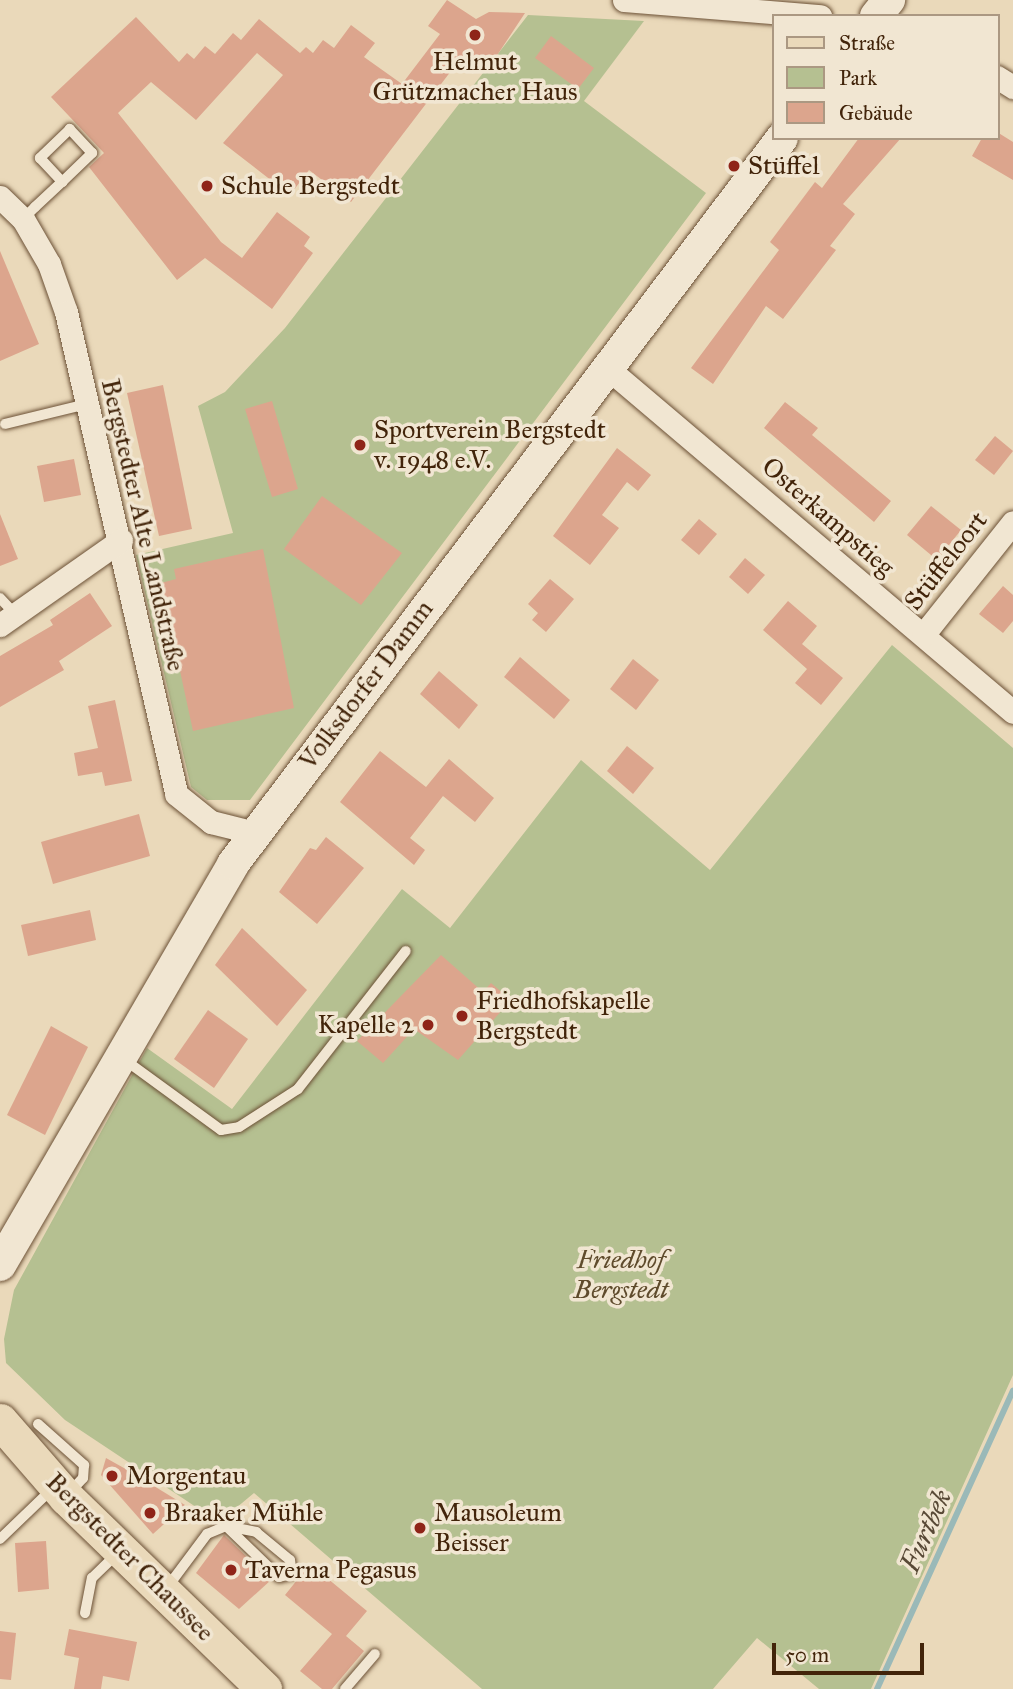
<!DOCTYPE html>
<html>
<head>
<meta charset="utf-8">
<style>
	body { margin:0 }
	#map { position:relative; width:1013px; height:1689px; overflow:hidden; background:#ead9ba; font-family:"IM FELL Great Primer",serif }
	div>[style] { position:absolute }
	.green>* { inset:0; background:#b5c091 }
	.stream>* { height:6px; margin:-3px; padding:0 3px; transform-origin:3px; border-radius:3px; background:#9ab9b8 }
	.building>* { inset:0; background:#dca58d }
	.roads { filter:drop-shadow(0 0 2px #6c5136) drop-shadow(0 0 2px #6c5136) }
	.service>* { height:10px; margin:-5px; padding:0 5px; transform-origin:5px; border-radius:5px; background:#f1e6d2 }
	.minor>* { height:23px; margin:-11.5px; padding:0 11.5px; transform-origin:11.5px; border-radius:11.5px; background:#f1e6d2 }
	.secondary>* { height:32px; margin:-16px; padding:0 16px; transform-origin:16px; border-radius:16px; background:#f1e6d2 }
	.primary>* { height:35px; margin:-17.5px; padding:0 17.5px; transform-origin:17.5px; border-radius:17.5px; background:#ead9ba }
	.dots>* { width:19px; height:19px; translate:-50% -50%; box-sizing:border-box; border:4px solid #f1e6d2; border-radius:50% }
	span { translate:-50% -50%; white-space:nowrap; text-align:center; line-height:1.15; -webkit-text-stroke:7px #f1e6d2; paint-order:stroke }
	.poi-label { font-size:26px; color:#42240a }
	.left { translate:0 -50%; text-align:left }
	.right { translate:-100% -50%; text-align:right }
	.street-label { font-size:26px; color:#42240a }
	.park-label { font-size:26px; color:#5f4b2c; font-style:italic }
	.water-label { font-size:28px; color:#584936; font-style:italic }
	.legend { position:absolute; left:772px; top:14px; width:228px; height:126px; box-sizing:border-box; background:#f1e6d2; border:2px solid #ab9882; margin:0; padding:9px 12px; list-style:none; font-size:21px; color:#42240a }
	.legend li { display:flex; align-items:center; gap:14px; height:35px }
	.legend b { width:35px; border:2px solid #ab9882 }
	.scale { position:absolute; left:772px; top:1643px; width:152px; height:32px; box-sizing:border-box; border:4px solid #42240a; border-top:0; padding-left:9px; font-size:21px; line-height:24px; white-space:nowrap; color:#42240a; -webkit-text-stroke:5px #f1e6d2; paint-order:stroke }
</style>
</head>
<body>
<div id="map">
	<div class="green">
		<div style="clip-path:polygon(528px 15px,644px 21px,584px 101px,706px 193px,250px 800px,207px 800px,191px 787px,136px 555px,233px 533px,198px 406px,225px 392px,285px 328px)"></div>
		<div style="clip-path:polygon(892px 645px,1013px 748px,1013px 1375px,871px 1689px,819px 1689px,757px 1638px,713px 1689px,482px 1689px,254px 1493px,230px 1513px,208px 1515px,65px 1420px,6px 1363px,4px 1339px,14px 1290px,147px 1048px,232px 1109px,402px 889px,450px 928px,581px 760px,710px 870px)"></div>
	</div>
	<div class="stream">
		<div style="left:877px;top:1689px;width:328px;rotate:-65.5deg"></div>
	</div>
	<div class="building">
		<div style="clip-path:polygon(447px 0,476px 19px,489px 12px,525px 13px,488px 69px,464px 54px,351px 202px,309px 170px,290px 195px,223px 143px,283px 75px,257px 53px,196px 120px,151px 82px,118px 113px,221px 242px,242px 258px,277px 212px,310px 237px,304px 246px,313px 253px,272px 309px,205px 258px,177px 280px,89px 167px,104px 153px,51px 97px,136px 17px,179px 62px,187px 53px,194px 59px,205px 46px,215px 54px,233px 33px,241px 40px,259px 19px,300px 53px,306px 47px,313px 53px,323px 40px,334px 48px,351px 25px,375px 43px,364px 57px,402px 84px,440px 34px,428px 26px)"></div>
		<div style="clip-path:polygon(551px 36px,594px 68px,578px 89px,535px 58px)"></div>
		<div style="clip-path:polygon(997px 132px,1013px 142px,1013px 180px,972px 156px,982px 138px,997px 138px)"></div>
		<div style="clip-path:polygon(859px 138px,901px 138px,843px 204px,855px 214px,830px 246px,836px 250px,783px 319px,766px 306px,713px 384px,691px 368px,779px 250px,770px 242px,815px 182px,822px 188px)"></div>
		<div style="clip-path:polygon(0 251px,39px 344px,0 361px)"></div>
		<div style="clip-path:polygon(163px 385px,192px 529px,159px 536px,127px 393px)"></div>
		<div style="clip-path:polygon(272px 401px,298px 489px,272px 497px,245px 409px)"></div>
		<div style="clip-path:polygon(785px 402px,818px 428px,812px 435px,891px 501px,874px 522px,764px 428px)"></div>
		<div style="clip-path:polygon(995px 436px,1013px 451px,994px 475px,975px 460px)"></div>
		<div style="clip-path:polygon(617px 448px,651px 475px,638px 491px,627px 482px,602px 515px,619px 528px,590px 565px,553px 536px)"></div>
		<div style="clip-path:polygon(74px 459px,81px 495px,44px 502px,37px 466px)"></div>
		<div style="clip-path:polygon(322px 496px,402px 553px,361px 605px,284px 549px)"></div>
		<div style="clip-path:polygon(931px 506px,961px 530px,937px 560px,907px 535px)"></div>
		<div style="clip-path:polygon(0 514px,18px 559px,0 566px)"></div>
		<div style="clip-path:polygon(699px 519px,717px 534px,699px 555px,681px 540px)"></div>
		<div style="clip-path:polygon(263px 549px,294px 708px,193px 731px,161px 583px,176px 579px,174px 569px)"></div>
		<div style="clip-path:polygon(745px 558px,765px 575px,748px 594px,729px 577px)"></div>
		<div style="clip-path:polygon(550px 579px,574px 599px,546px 632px,532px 620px,538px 613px,528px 604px)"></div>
		<div style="clip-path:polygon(1003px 586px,1013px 595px,1013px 621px,1003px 633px,979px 614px)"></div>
		<div style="clip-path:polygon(90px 593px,112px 626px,59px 661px,64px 670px,0 707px,0 656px,53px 625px,50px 620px)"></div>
		<div style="clip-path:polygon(788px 601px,817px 626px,802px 644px,843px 678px,821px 705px,795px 683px,807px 669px,763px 630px)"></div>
		<div style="clip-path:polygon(520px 657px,570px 700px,554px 719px,504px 677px)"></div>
		<div style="clip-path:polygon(633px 659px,659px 680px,636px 710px,610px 689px)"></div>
		<div style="clip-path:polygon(439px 671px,478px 705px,459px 729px,420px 694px)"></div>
		<div style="clip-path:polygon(115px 700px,132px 781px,105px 786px,102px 772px,78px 776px,74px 753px,98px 748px,88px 706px)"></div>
		<div style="clip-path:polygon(627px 746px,654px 768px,633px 794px,607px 771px)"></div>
		<div style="clip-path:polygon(380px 751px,426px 787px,449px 759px,494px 798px,475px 822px,443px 796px,410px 838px,425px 850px,414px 865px,340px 802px)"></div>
		<div style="clip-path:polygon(139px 814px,150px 856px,53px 884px,41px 842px)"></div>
		<div style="clip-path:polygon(326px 837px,364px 868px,317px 924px,279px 892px,310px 848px,316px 850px)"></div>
		<div style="clip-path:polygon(90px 910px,96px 940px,28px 956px,21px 925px)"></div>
		<div style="clip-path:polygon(242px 928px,307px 990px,277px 1026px,215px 965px)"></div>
		<div style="clip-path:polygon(441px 955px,483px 992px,491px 983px,511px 1000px,458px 1060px,414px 1029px,383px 1063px,357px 1041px)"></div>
		<div style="clip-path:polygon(208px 1010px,248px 1039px,214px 1088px,174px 1059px)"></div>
		<div style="clip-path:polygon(51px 1026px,88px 1047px,45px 1135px,7px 1115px)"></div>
		<div style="clip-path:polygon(106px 1458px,131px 1472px,185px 1505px,153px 1534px,101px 1475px)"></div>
		<div style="clip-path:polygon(224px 1535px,271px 1580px,239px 1609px,196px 1573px)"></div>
		<div style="clip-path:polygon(46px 1541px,49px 1589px,18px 1592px,15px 1543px)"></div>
		<div style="clip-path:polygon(310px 1564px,367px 1611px,346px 1636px,364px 1651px,332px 1689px,322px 1689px,300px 1671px,332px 1634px,285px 1595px)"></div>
		<div style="clip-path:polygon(69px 1629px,137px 1642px,129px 1681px,103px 1676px,101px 1689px,74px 1689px,79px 1658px,64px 1655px)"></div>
		<div style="clip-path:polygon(0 1631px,16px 1633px,11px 1680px,0 1679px)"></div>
	</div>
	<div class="roads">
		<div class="service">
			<div style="left:23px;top:219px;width:17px;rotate:-45deg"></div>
			<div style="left:35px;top:207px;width:37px;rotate:-43deg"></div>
			<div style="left:62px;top:182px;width:42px;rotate:-44deg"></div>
			<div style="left:92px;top:153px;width:33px;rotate:-133deg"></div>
			<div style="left:70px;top:129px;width:42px;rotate:136deg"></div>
			<div style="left:40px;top:158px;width:33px;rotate:47deg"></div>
			<div style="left:5px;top:424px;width:84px;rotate:-13.7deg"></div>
			<div style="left:0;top:598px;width:22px;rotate:47deg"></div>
			<div style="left:125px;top:1060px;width:119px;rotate:36.1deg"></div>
			<div style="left:221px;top:1130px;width:18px;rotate:-9deg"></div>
			<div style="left:239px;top:1127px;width:70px;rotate:-32.8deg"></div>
			<div style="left:298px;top:1089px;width:175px;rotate:-52deg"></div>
			<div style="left:38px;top:1424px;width:62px;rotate:41.7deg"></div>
			<div style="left:84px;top:1465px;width:13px;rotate:94deg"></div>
			<div style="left:83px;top:1478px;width:19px;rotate:133deg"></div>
			<div style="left:0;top:1539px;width:75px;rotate:-43.9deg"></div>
			<div style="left:166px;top:1589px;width:69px;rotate:-53.3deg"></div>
			<div style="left:207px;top:1534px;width:21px;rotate:-23deg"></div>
			<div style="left:226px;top:1526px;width:31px;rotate:11deg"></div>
			<div style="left:256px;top:1532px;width:44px;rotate:39.5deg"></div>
			<div style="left:290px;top:1560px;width:14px;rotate:82deg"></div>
			<div style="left:292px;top:1574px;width:13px;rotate:167deg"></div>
			<div style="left:279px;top:1577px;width:74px;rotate:-136.1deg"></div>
			<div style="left:85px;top:1613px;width:36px;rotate:-79deg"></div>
			<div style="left:92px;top:1578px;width:35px;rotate:-44deg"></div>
			<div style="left:345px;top:1689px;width:46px;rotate:-49.4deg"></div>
		</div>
		<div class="minor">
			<div style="left:624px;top:0;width:197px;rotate:4.7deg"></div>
			<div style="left:997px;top:77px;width:19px;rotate:32deg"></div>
			<div style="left:0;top:197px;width:32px;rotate:44deg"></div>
			<div style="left:23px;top:219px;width:52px;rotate:60deg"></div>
			<div style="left:49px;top:264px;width:51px;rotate:70.5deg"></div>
			<div style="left:66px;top:312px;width:494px;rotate:77.1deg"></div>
			<div style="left:176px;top:794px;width:45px;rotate:38.7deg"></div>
			<div style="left:211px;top:822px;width:45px;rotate:14deg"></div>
			<div style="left:605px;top:366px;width:535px;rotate:40.3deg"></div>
			<div style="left:0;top:625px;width:148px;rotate:-35.1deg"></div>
			<div style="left:923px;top:635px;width:144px;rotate:-51.5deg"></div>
		</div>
		<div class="secondary">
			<div style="left:876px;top:16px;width:21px;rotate:-51deg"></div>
			<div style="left:0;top:1265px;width:464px;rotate:-59.8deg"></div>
			<div style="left:233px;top:864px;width:910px;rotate:-52.9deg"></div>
		</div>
		<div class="primary">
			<div style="left:0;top:1421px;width:101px;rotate:49deg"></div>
			<div style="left:66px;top:1497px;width:276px;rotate:44.1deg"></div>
		</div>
	</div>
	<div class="dots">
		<div style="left:475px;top:35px;background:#8f2418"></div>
		<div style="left:734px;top:166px;background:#8f2418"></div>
		<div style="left:207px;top:186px;background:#8f2418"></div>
		<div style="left:360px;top:445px;background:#8f2418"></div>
		<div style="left:462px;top:1016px;background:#8f2418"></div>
		<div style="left:428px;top:1025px;background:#8f2418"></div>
		<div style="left:112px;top:1476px;background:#8f2418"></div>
		<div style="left:150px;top:1513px;background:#8f2418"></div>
		<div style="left:420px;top:1528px;background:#8f2418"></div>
		<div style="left:231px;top:1570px;background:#8f2418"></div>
	</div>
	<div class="poi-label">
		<span style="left:475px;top:77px">Helmut<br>Grützmacher Haus</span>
		<span class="left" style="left:748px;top:166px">Stüffel</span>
		<span class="left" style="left:221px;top:186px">Schule Bergstedt</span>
		<span class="left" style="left:374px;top:445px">Sportverein Bergstedt<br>v. 1948 e.V.</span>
		<span class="left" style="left:476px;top:1016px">Friedhofskapelle<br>Bergstedt</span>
		<span class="right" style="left:414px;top:1025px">Kapelle 2</span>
		<span class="left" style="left:126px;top:1476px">Morgentau</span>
		<span class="left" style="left:164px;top:1513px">Braaker Mühle</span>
		<span class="left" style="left:434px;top:1528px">Mausoleum<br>Beisser</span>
		<span class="left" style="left:245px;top:1570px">Taverna Pegasus</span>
	</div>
	<div class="street-label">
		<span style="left:828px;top:517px;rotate:41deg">Osterkampstieg</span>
		<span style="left:143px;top:525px;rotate:77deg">Bergstedter Alte Landstraße</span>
		<span style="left:946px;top:561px;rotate:-52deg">Stüffeloort</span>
		<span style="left:366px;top:685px;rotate:-53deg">Volksdorfer Damm</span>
		<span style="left:130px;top:1557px;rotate:45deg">Bergstedter Chaussee</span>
	</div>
	<div class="park-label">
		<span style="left:621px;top:1275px">Friedhof<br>Bergstedt</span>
	</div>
	<div class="water-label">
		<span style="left:926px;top:1531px;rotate:-66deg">Furtbek</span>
	</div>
	<ul class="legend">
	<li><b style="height:9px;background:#ead9ba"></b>Straße</li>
	<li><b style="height:19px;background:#b5c091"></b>Park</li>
	<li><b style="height:19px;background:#dca58d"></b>Gebäude</li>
	</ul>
	<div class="scale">50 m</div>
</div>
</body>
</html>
